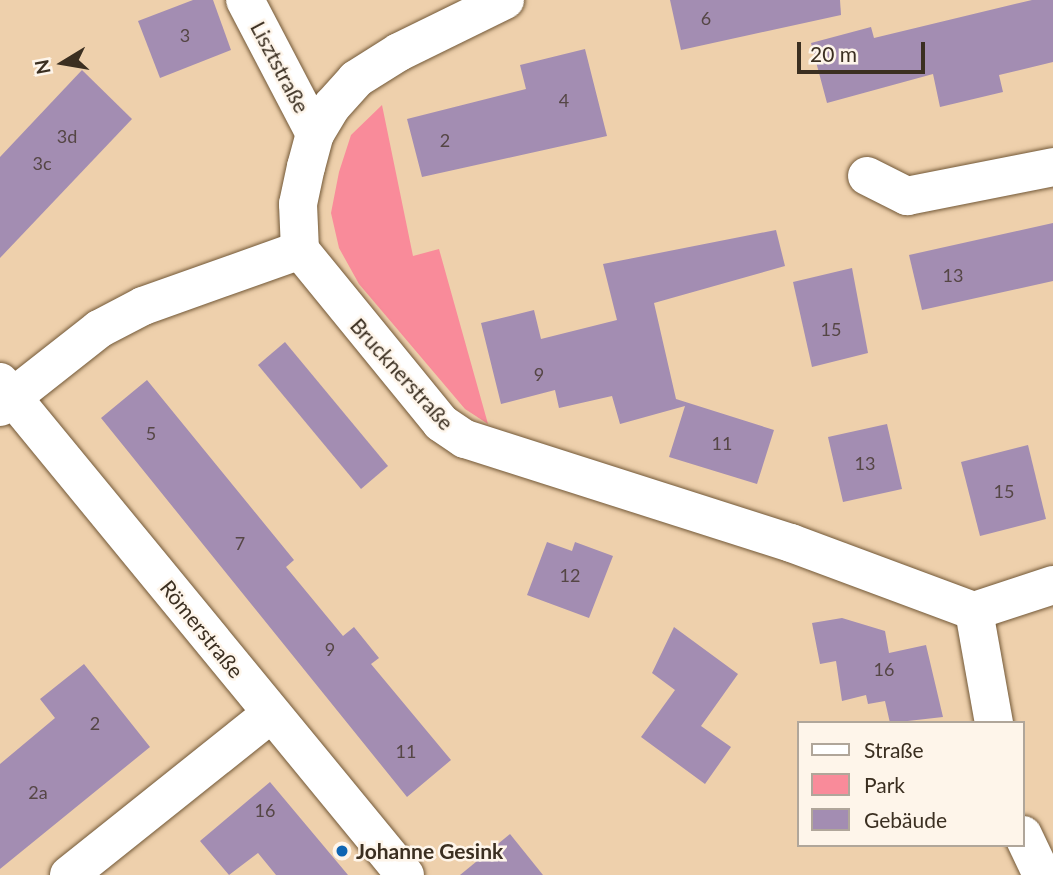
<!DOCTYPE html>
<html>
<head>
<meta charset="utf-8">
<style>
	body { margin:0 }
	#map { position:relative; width:1053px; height:875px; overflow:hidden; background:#eed0ac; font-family:Lato,sans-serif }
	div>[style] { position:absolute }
	.green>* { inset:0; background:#f98b9a }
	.building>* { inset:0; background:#a38db2 }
	.roads { filter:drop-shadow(0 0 2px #725837) drop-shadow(0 0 2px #725837) }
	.minor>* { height:38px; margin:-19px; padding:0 19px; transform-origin:19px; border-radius:19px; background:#fff }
	.dots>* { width:19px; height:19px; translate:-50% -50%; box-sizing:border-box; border:4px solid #fef5ea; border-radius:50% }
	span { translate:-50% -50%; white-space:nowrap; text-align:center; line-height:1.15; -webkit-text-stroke:5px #fef5ea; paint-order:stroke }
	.number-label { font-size:18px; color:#554645 }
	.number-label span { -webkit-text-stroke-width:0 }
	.street-label { font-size:21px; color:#3b2f21 }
	.poi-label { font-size:21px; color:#3b2f21; font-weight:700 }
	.left { translate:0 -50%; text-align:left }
	.legend { position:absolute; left:797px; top:721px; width:228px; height:126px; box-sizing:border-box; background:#fef5ea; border:2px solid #b0a69a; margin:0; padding:9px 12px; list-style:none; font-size:21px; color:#3b2f21 }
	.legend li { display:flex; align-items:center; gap:14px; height:35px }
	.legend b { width:35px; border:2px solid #b0a69a }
	.north { position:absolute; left:28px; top:28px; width:70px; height:70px; -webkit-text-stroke:5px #fef5ea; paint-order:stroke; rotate:259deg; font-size:19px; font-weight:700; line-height:28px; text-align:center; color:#3b2f21 }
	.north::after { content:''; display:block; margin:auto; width:24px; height:32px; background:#3b2f21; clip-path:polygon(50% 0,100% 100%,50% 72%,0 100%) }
	.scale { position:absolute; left:797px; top:42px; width:128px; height:32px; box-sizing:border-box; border:4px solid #3b2f21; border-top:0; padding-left:9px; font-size:21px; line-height:24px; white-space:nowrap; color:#3b2f21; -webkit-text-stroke:5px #fef5ea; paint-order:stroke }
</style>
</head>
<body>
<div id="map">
	<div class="green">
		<div style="clip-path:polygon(382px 105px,413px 256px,439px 249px,488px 424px,465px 409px,359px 284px,339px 248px,331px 213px,339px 172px,351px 135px)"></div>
	</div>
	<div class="building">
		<div style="clip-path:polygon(193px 0,213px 0,231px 50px,160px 78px,138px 21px)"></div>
		<div style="clip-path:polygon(670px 0,840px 0,841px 15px,681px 50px)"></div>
		<div style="clip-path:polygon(1032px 0,1053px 0,1053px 62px,999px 75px,1003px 92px,940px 107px,933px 74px,827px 103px,811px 43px,871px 27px,874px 38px)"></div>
		<div style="clip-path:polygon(585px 49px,607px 136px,422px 177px,407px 119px,526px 89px,520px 65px)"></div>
		<div style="clip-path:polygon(82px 70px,132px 119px,0 258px,0 157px)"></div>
		<div style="clip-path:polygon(1053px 223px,1053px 281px,922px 310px,909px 255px)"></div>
		<div style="clip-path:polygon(776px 230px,785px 266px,654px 303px,676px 399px,774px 430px,757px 484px,669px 457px,685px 406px,620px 424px,612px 396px,559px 408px,555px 390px,501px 404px,481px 323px,534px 310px,541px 339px,617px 320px,603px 264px)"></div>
		<div style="clip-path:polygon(852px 268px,868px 353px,812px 367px,793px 282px)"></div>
		<div style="clip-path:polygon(285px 342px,388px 466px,361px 489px,258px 365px)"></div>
		<div style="clip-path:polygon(147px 380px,294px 560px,286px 567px,343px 636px,354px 627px,379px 658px,371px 664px,451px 760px,407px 797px,101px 418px)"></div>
		<div style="clip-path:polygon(887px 424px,902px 489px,843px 502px,828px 437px)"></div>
		<div style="clip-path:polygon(1028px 445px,1046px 519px,980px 536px,961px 462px)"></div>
		<div style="clip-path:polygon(547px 542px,572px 551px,575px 542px,613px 556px,589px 618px,527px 595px)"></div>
		<div style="clip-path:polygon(842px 618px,885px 631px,889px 653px,926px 645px,943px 717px,890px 723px,885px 701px,868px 704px,866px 695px,842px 701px,836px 661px,820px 664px,812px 623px)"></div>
		<div style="clip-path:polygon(674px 627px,738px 674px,701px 726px,731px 747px,705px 784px,641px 737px,675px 690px,652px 673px)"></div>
		<div style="clip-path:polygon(84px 664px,150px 747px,0 869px,0 764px,55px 718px,40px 699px)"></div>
		<div style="clip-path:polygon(270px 782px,317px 838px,348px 875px,276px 875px,258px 853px,229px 875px,200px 841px)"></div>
		<div style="clip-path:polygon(510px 834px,543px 875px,460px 875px)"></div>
	</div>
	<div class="roads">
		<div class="minor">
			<div style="left:245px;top:0;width:151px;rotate:62.4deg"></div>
			<div style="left:867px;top:176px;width:45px;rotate:26.6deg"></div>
			<div style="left:907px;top:196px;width:149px;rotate:-11.2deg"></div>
			<div style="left:300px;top:250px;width:223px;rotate:50.8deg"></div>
			<div style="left:441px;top:423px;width:29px;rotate:34deg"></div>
			<div style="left:465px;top:439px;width:342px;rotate:17.7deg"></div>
			<div style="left:791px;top:543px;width:195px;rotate:20.4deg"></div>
			<div style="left:974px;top:611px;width:83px;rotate:-18.2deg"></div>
			<div style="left:300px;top:250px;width:46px;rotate:-92.5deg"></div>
			<div style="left:298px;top:204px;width:38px;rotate:-78deg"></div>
			<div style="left:306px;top:167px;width:34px;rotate:-75deg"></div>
			<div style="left:315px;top:134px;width:33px;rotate:-59deg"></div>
			<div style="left:332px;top:106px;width:36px;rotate:-48deg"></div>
			<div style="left:356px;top:79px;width:51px;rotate:-32.1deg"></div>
			<div style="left:399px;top:52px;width:118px;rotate:-26.1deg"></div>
			<div style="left:0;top:382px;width:638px;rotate:50.6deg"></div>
			<div style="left:0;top:407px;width:126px;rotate:-38.2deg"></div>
			<div style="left:99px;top:329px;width:50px;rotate:-27.6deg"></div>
			<div style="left:143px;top:306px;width:167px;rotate:-19.6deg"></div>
			<div style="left:974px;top:611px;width:114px;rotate:79.9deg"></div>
			<div style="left:1023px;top:835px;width:44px;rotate:64.6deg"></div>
			<div style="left:69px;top:875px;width:258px;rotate:-38.6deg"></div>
		</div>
	</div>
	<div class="dots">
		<div style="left:342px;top:851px;background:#0e65b3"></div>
	</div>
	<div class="number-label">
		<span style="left:706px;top:18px">6</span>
		<span style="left:185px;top:35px">3</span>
		<span style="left:564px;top:100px">4</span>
		<span style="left:67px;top:136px">3d</span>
		<span style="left:445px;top:140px">2</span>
		<span style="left:42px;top:163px">3c</span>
		<span style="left:953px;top:275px">13</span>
		<span style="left:831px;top:329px">15</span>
		<span style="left:539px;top:374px">9</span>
		<span style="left:151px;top:433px">5</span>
		<span style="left:722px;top:443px">11</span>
		<span style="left:865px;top:463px">13</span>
		<span style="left:1004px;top:491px">15</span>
		<span style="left:240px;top:543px">7</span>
		<span style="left:570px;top:575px">12</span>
		<span style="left:330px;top:649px">9</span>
		<span style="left:884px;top:669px">16</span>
		<span style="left:95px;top:723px">2</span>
		<span style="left:406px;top:751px">11</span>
		<span style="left:38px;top:792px">2a</span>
		<span style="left:265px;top:810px">16</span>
	</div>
	<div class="street-label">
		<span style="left:280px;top:67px;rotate:62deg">Lisztstraße</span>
		<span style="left:402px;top:374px;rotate:48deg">Brucknerstraße</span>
		<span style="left:202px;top:629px;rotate:51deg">Römerstraße</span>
	</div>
	<div class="poi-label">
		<span class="left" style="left:356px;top:851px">Johanne Gesink</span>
	</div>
	<ul class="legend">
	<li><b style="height:9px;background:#fff"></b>Straße</li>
	<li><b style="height:19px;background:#f98b9a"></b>Park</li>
	<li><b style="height:19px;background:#a38db2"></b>Gebäude</li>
	</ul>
	<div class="north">N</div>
	<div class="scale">20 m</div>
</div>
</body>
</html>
